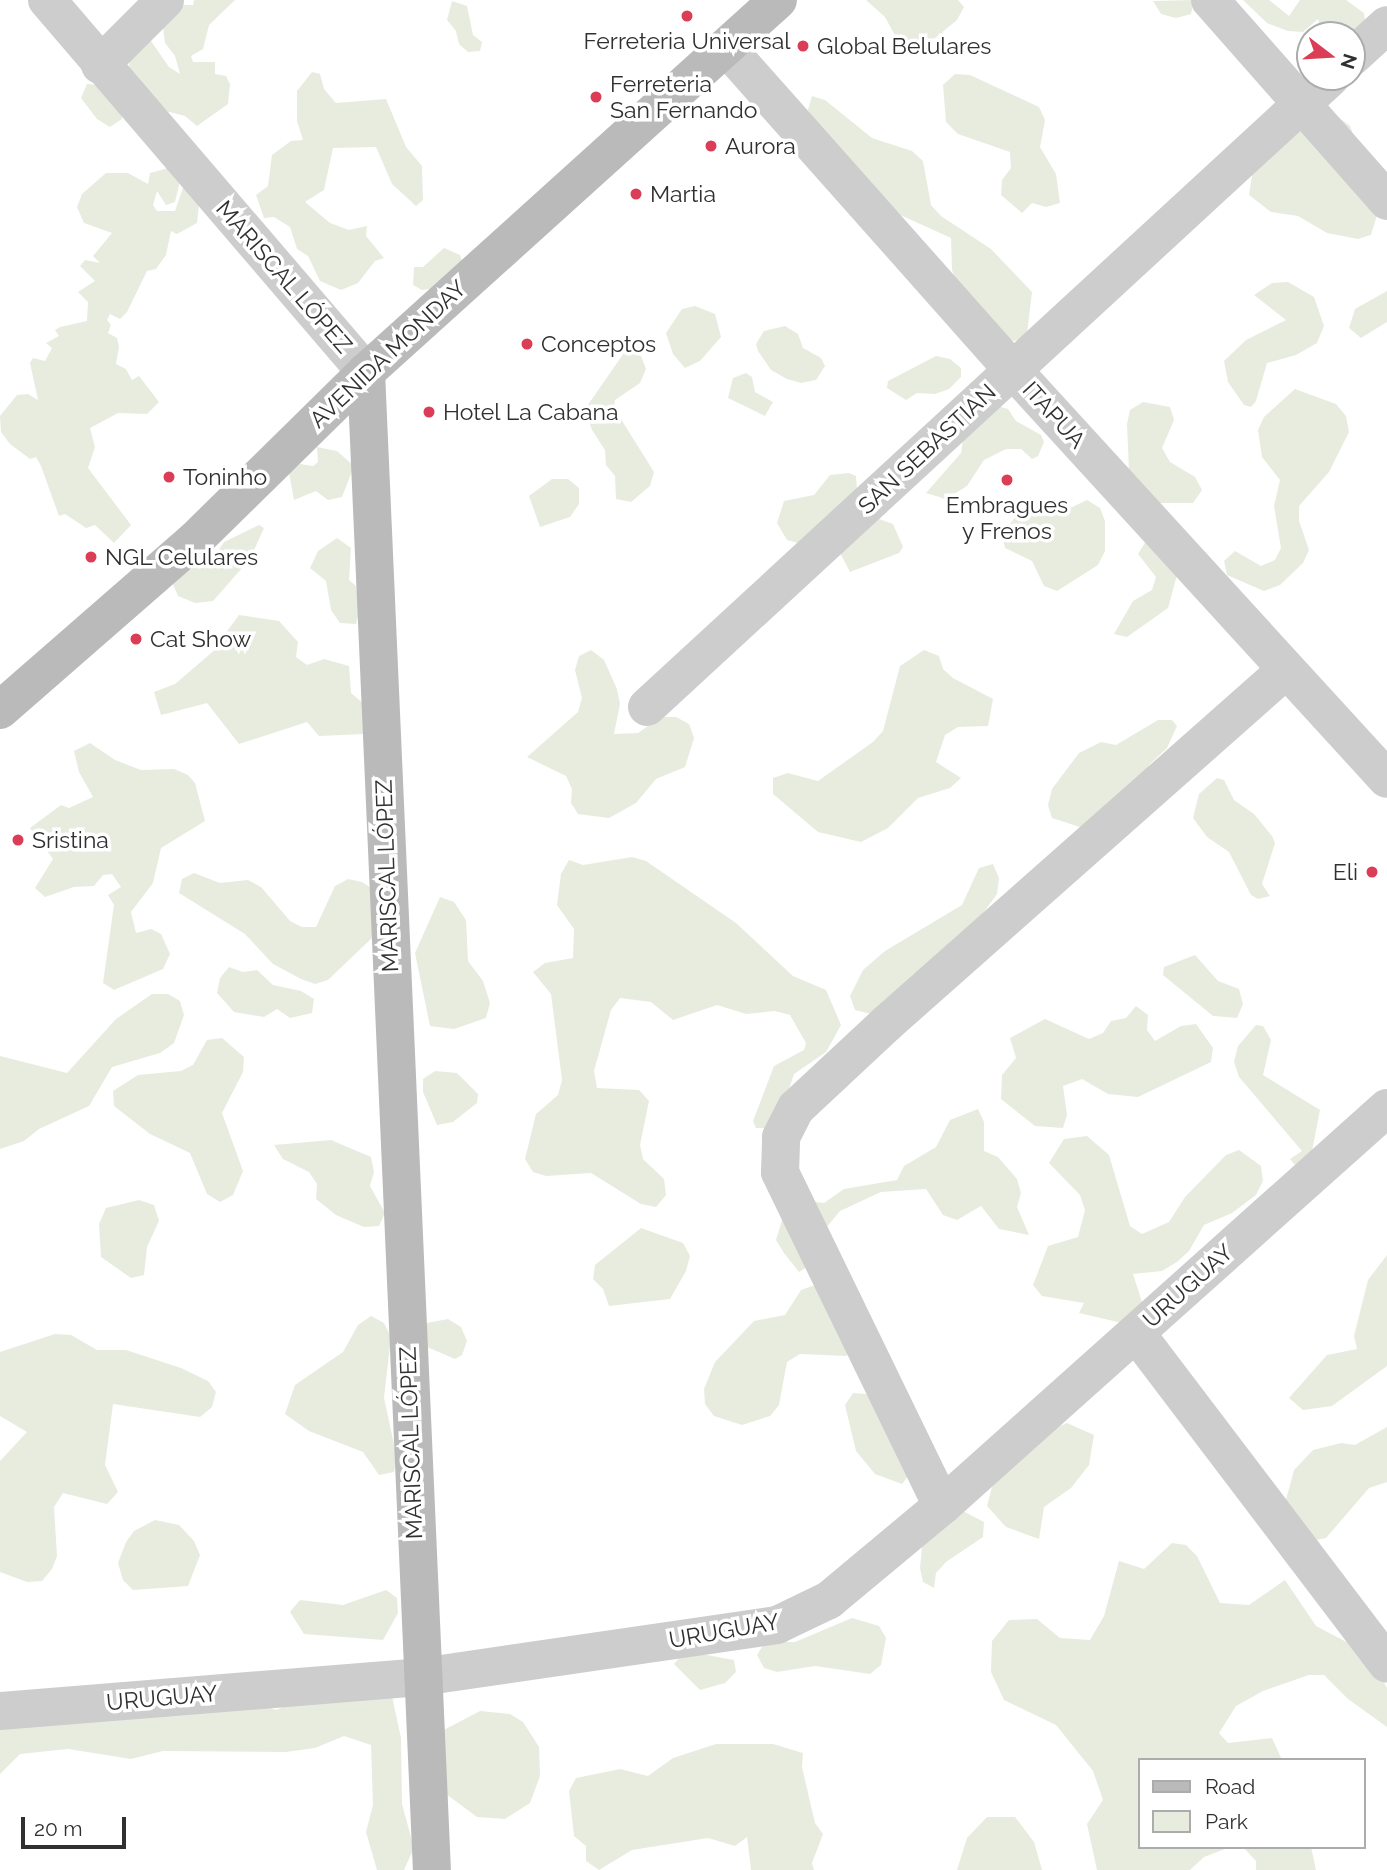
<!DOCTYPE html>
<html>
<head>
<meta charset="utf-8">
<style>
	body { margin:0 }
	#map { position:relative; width:1387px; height:1870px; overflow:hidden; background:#fff; font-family:Raleway,sans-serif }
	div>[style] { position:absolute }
	.green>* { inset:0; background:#e7ecdf }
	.street>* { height:38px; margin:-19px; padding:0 19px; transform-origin:19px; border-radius:19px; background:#cdcdcd }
	.secondary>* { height:38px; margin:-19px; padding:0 19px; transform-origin:19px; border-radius:19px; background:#bababa }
	.dots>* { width:19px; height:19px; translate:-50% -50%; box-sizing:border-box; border:4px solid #fff; border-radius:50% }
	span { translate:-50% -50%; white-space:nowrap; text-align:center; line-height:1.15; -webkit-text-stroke:7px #fff; paint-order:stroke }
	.poi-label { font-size:23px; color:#303030 }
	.left { translate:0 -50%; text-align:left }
	.right { translate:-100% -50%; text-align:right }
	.street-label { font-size:23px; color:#303030 }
	.legend { position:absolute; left:1138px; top:1758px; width:228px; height:91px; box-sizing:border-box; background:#fff; border:2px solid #acacac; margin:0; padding:9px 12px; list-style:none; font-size:21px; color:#303030 }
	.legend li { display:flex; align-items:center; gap:14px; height:35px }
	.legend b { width:35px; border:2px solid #acacac }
	.north { position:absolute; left:1296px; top:21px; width:70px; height:70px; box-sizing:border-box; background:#fff; border:2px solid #acacac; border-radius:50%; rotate:107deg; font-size:19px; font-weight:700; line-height:28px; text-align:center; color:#303030 }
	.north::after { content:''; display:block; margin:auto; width:24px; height:32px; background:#dc3d56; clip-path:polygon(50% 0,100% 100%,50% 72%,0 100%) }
	.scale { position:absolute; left:21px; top:1817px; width:105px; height:32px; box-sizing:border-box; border:4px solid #303030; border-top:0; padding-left:9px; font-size:21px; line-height:24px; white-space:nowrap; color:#303030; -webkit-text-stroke:5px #fff; paint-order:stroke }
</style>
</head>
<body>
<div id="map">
	<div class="green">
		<div style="clip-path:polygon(194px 0,235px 0,209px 25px,203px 49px,191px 56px,193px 62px,215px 62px,215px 74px,226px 76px,230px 84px,228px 104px,197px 126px,185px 116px,166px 111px,134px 80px,129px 65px,130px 56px,151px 41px,169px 67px,180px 74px,175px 56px,165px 43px,163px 27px,177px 5px,193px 5px)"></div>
		<div style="clip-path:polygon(866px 0,958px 0,964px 7px,957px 20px,918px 52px,899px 43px,885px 17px)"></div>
		<div style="clip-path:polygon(1194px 0,1191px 14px,1176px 18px,1161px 14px,1153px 1px)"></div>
		<div style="clip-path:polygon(1243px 0,1269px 0,1289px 16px,1300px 0,1346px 0,1364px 13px,1365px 20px,1352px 35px,1322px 35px,1318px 19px,1303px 32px,1288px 31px,1267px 23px)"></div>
		<div style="clip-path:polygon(452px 1px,467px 6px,473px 35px,482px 42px,480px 51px,468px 52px,459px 44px,456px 31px,447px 20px)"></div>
		<div style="clip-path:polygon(312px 72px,320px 74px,324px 89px,336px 103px,386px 99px,406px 147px,422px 166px,423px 200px,416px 206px,392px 184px,376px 147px,333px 148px,324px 190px,305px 202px,330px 223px,349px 230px,367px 226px,366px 236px,384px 258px,375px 261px,358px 283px,341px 290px,320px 281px,308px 256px,297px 249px,290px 227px,274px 217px,264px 218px,256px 195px,268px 186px,272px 155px,291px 141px,303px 140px,297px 121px,297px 91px)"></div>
		<div style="clip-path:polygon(955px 74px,970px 75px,1039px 107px,1045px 120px,1040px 147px,1056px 174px,1060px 203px,1046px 207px,1032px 203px,1022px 213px,1001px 195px,1002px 180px,1011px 168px,1010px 152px,958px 134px,946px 122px,943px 85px)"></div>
		<div style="clip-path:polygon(87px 84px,99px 85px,123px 107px,122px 119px,110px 127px,97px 119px,81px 98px)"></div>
		<div style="clip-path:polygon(812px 96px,825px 100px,872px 138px,912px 151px,923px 161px,931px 205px,941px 216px,991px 249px,1032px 292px,1027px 334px,1015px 341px,1002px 339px,957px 284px,952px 270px,951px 238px,896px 213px,814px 123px,808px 110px)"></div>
		<div style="clip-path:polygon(1337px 116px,1350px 126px,1380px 205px,1371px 235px,1358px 239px,1327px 233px,1298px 216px,1271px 212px,1249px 195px,1256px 150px)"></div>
		<div style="clip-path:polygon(168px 168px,180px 181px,175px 202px,166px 205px,157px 191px,153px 205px,157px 211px,175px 211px,185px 182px,199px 205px,197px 223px,177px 234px,171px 231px,166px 255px,156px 269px,147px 271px,127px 312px,120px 319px,110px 314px,107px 320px,111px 325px,108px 333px,117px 338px,119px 347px,116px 364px,126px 369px,132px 380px,139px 376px,159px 402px,147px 414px,118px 413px,90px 428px,95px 447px,88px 468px,131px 525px,114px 543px,95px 525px,86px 528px,65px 514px,59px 516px,41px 466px,36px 457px,30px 459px,10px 444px,1px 432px,0 416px,17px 395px,28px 394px,38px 400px,30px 363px,33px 358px,45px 361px,52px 348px,46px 343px,59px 336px,55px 330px,60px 327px,87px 321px,88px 302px,78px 292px,95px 281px,80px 266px,85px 260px,100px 263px,93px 256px,112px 233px,84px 223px,77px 207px,82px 194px,106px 173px,128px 173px,148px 184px,150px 173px)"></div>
		<div style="clip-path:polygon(444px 248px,460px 255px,463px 263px,436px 288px,422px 290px,413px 285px,414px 267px,423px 267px)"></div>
		<div style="clip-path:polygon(1288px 282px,1314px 297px,1324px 326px,1317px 343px,1296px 355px,1267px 363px,1256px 401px,1251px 407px,1244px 405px,1228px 382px,1224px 361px,1246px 340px,1286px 320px,1254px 295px,1272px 283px)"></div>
		<div style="clip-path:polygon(1387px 291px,1387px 322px,1361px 338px,1349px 328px,1355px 309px)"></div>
		<div style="clip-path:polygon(695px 306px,715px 314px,721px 337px,700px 361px,685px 368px,673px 354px,666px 333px,682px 309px)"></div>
		<div style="clip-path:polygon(785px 326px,798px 334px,803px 348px,821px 358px,825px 366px,816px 380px,801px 383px,787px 379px,771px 370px,758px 351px,756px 344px,764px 331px)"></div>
		<div style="clip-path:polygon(626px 350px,641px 356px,646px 369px,640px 383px,615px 400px,614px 408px,654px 472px,650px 486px,631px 502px,616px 499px,615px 476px,606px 465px,605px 450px,592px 430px,585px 409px)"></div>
		<div style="clip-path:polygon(936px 356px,950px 359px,961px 368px,961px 377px,949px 389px,935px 394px,917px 393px,906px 400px,887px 388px,888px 381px)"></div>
		<div style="clip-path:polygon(746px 373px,752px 377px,755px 392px,773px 402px,765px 416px,728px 398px,733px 378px)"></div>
		<div style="clip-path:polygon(1295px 389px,1336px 404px,1346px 416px,1349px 432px,1329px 472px,1299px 506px,1299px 521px,1309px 550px,1303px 563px,1280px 585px,1264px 591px,1227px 575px,1224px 561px,1235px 551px,1261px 566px,1275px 560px,1281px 548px,1274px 506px,1280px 480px,1262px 457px,1258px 430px,1264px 417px)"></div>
		<div style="clip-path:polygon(1143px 402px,1170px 407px,1174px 420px,1162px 448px,1170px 462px,1195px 477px,1202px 490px,1193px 503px,1157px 503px,1129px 471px,1127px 424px,1130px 410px)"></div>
		<div style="clip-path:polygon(994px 405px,1008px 409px,1016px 421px,1041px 435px,1044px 442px,1038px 456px,1032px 459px,1021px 449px,1006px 449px,984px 460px,967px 486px,946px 499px,926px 493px,961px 453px,963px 439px)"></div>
		<div style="clip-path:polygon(317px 447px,337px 451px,354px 466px,342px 497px,328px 500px,316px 491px,294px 500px,289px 473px,300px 464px,313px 466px,318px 462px)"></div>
		<div style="clip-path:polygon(849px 473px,856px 476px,857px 490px,801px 544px,787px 540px,777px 523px,784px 501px,814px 495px,830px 475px)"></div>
		<div style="clip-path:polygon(552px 479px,568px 479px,579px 488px,579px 504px,570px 517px,540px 527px,529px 496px)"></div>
		<div style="clip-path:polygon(1087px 500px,1100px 508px,1105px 521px,1105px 551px,1098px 565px,1057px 591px,1044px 586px,1032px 561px,1005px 548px,1002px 534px,1020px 511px,1034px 503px,1062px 512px)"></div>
		<div style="clip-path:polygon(871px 516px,893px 524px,903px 547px,899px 553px,850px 572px,839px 551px)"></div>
		<div style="clip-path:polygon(259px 525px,264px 528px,250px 559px,213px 601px,195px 603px,178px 596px,172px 582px,195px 540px,212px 560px,224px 542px)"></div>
		<div style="clip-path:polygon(337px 538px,351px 548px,349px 580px,356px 586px,359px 612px,356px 624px,340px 623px,331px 610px,326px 581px,310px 568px,318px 551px)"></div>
		<div style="clip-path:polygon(1146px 541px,1180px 564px,1168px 608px,1127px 637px,1114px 634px,1133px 601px,1152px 590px,1156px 577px,1138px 554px)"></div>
		<div style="clip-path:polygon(239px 615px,279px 621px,298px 642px,296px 657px,307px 665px,324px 659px,349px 666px,351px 693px,370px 709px,363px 734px,319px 736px,307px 722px,239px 744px,207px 703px,161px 715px,154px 692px,175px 684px,217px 648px,226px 647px,225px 634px)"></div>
		<div style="clip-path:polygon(591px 650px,604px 660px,617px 689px,620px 704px,614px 734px,638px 733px,661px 717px,676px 717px,689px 724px,694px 738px,685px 767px,656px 779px,636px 803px,609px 818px,578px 814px,571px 803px,572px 789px,566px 776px,527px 757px,578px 712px,582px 698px,575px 670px,579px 656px)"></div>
		<div style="clip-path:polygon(924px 650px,939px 656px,943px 669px,953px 678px,993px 699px,988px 726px,958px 727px,945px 735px,936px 762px,961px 778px,950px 788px,918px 798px,888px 828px,861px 842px,818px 832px,773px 794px,773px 778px,788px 773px,818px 781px,873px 742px,883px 731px,900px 666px)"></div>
		<div style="clip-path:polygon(1158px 720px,1172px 720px,1177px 726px,1167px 748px,1149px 765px,1142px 788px,1089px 830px,1052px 818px,1048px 805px,1052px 789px,1079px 753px,1101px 742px,1116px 745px)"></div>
		<div style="clip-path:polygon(90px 743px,115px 760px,141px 770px,174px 769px,188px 775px,195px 783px,205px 821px,161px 848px,153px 883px,131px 912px,136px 933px,151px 929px,161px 934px,170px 954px,163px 969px,114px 990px,103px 983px,114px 905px,108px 895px,121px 887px,112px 874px,103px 875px,94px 886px,74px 887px,45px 897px,35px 888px,53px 859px,30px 828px,61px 805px,69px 808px,93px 797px,79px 772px,74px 751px)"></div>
		<div style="clip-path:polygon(1217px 778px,1224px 780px,1234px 800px,1254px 814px,1272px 836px,1275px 843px,1262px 884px,1270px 896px,1258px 899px,1251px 895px,1229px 852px,1207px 837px,1193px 818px,1199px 794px)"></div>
		<div style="clip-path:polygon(632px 857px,646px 861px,736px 923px,793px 976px,826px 990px,841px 1025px,826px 1052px,794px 1074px,782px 1110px,764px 1128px,756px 1128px,753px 1121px,774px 1066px,804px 1050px,806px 1043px,790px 1015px,775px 1011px,746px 1014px,717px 1005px,673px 1020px,651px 1002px,620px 998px,611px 1010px,594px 1071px,597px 1088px,639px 1090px,649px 1101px,640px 1145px,643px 1159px,664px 1179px,666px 1195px,656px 1207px,641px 1204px,591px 1173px,546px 1176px,533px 1172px,525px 1159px,536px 1114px,558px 1095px,562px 1080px,551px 994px,533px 972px,545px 963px,573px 958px,574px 929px,557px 905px,561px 874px,569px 860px,583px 865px)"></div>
		<div style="clip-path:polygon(993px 864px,999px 878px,997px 894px,970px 931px,927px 968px,912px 975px,879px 1016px,855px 1010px,850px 996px,863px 970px,885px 951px,962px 905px,979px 868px)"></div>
		<div style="clip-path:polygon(194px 873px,220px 883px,248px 880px,261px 887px,290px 921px,302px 927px,316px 927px,335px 886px,348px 879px,362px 882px,376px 891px,374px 936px,328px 980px,315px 984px,301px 979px,273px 964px,245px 934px,179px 893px,182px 879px)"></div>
		<div style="clip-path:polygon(440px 897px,454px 902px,466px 920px,468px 961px,483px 981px,490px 1003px,486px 1018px,454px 1029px,430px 1026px,415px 953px)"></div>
		<div style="clip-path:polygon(1195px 955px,1218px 981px,1239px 989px,1243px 1004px,1237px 1018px,1213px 1016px,1163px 975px,1164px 967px)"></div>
		<div style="clip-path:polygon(229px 967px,243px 972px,257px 970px,273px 985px,301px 991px,314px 999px,312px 1013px,290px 1018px,277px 1009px,264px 1017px,234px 1012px,217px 993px,220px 978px)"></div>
		<div style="clip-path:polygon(152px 994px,168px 994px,180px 1001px,184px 1015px,174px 1043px,160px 1053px,112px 1067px,89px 1106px,39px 1129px,24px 1141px,0 1149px,0 1056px,67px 1073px,116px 1019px)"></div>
		<div style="clip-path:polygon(1136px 1006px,1148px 1015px,1147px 1030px,1155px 1041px,1181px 1026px,1196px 1024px,1213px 1048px,1211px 1062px,1138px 1097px,1108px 1094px,1082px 1079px,1063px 1086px,1067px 1115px,1063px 1128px,1035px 1126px,1001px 1099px,1002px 1075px,1016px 1058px,1010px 1038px,1045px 1019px,1089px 1039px,1103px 1033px,1111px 1021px,1126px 1018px)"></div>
		<div style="clip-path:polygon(1256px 1025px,1263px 1026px,1271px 1040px,1263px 1075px,1320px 1110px,1312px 1151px,1295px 1165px,1290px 1159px,1302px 1151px,1239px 1077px,1234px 1062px,1238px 1046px)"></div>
		<div style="clip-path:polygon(222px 1038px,244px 1057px,243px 1072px,222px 1113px,243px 1171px,233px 1195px,220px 1202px,207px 1194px,190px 1153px,150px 1134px,114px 1106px,113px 1091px,138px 1075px,181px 1071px,193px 1065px,207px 1040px)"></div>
		<div style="clip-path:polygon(435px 1071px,457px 1073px,478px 1094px,477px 1103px,453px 1122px,437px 1125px,423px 1092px,423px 1079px)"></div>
		<div style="clip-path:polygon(978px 1109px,984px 1122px,984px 1151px,998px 1157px,1017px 1179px,1021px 1193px,1017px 1207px,1029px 1235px,999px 1229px,981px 1206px,957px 1220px,943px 1215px,926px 1189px,881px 1192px,840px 1211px,821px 1234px,817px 1261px,799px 1272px,784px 1253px,776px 1240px,785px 1210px,808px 1201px,824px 1203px,844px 1189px,897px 1180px,904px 1166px,936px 1147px,950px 1120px)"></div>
		<div style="clip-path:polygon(1087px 1136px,1109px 1155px,1130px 1226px,1142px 1234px,1169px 1222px,1185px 1197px,1226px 1155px,1239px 1150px,1261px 1166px,1263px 1181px,1256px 1195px,1232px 1213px,1204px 1225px,1189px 1251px,1177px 1262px,1162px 1271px,1133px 1274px,1142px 1302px,1122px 1323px,1079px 1313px,1084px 1303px,1042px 1296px,1033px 1285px,1048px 1246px,1078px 1237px,1085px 1210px,1080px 1195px,1049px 1163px,1064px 1139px)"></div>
		<div style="clip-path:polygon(331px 1140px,371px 1157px,374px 1172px,370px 1186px,385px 1213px,379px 1226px,364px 1227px,336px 1215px,316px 1199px,317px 1184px,309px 1172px,283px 1159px,274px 1145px)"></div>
		<div style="clip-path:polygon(139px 1200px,154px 1205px,159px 1221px,147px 1247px,144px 1275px,131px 1278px,101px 1257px,99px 1224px,106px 1208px)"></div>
		<div style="clip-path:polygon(641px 1228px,683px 1243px,690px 1256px,686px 1271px,670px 1299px,609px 1306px,603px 1289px,593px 1279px,595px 1265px)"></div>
		<div style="clip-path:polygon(1387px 1255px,1387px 1366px,1332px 1406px,1303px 1410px,1289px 1398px,1327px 1355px,1357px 1349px,1354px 1336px,1368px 1280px)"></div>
		<div style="clip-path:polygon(815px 1285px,858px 1347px,846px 1356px,800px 1354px,787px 1362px,779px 1405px,770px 1416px,742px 1425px,714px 1416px,705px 1404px,704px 1389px,715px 1362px,754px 1321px,785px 1315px,801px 1290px)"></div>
		<div style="clip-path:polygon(371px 1316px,384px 1323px,391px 1337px,384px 1398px,397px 1458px,394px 1472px,379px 1475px,363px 1452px,309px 1431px,285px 1414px,295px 1385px,343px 1352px,358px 1325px)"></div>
		<div style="clip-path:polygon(448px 1319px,461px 1327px,467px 1341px,462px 1355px,455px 1359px,427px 1347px,427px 1323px)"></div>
		<div style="clip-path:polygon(55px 1334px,71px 1335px,97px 1350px,126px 1350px,181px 1368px,208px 1381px,216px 1392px,212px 1407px,200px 1417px,113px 1404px,105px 1465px,118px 1492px,107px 1504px,63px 1493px,54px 1507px,57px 1556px,52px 1569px,42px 1581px,27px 1582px,0 1572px,0 1461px,27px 1432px,0 1416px,0 1352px)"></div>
		<div style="clip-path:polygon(853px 1393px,867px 1394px,911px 1472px,902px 1484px,875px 1474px,856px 1451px,845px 1405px)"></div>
		<div style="clip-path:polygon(1067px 1423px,1094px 1435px,1089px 1465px,1071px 1488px,1044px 1507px,1039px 1539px,1006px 1527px,987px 1506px,995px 1476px,1054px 1429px)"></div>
		<div style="clip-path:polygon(1387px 1427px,1387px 1482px,1369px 1488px,1326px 1538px,1311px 1541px,1283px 1511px,1294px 1470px,1313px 1450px,1341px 1443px,1355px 1445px)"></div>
		<div style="clip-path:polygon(959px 1509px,984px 1522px,983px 1537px,946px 1562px,936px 1573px,934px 1588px,923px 1582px,920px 1568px,923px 1537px)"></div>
		<div style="clip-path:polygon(155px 1520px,179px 1525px,194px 1541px,200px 1555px,188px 1586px,133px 1590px,123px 1580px,118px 1563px,126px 1542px,134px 1531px)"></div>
		<div style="clip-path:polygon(1172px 1543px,1186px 1545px,1197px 1556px,1220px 1603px,1249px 1605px,1285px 1580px,1316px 1626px,1356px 1647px,1376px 1667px,1387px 1688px,1387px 1727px,1348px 1699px,1324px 1675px,1309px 1675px,1263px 1691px,1236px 1706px,1219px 1733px,1228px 1743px,1272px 1738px,1282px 1760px,1140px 1760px,1140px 1847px,1230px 1847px,1204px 1857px,1190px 1870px,1097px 1870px,1087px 1824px,1103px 1800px,1093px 1771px,1056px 1725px,1004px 1700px,991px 1672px,992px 1641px,1009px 1620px,1037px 1619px,1060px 1638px,1090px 1640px,1104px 1616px,1119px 1561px,1144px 1569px)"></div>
		<div style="clip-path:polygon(386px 1590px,397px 1598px,398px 1613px,383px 1640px,304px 1634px,290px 1612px,300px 1600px,343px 1605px)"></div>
		<div style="clip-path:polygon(852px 1618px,879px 1626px,886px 1638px,881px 1665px,870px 1674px,815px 1666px,777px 1672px,764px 1668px,757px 1655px,765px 1642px,795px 1642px)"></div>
		<div style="clip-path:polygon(696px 1653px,734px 1660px,736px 1672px,725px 1683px,700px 1690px,674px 1664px,680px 1657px)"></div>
		<div style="clip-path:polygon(389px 1682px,401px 1738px,402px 1804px,414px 1848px,404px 1870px,377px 1870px,366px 1832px,373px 1805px,371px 1745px,344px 1736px,315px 1748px,286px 1752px,163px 1751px,131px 1759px,68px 1749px,20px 1754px,0 1774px,0 1709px,242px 1698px,276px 1710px,316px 1693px)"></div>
		<div style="clip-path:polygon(480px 1711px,510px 1714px,523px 1722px,539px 1747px,540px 1776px,530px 1803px,505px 1819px,477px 1817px,442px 1791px,440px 1732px)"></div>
		<div style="clip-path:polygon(716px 1744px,773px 1744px,803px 1753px,802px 1767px,815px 1823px,823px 1834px,812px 1863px,814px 1870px,751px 1870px,747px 1837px,735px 1846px,708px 1838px,632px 1850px,599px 1870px,586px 1861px,586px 1846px,574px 1836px,569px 1791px,576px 1778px,620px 1769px,648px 1776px,673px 1758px)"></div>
		<div style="clip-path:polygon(987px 1817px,1015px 1817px,1034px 1842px,1042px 1870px,957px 1870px,967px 1838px)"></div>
		<div style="clip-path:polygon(1243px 1847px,1311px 1847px,1316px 1870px,1256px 1870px,1256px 1861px)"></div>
	</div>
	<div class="street">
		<div style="left:47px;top:0;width:490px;rotate:49.4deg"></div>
		<div style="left:1210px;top:0;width:268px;rotate:48.6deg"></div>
		<div style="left:726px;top:47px;width:432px;rotate:48.4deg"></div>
		<div style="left:1013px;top:370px;width:554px;rotate:47.56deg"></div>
		<div style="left:1352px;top:57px;width:47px;rotate:-42.4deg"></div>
		<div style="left:100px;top:65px;width:92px;rotate:-45deg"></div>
		<div style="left:647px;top:707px;width:930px;rotate:-42.65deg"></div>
		<div style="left:1136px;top:1333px;width:415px;rotate:52.8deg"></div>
		<div style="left:942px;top:1506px;width:371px;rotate:-115.9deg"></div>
		<div style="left:780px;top:1172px;width:35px;rotate:-88deg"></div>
		<div style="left:781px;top:1137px;width:33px;rotate:-63deg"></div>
		<div style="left:796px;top:1108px;width:123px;rotate:-43deg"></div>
		<div style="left:886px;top:1024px;width:534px;rotate:-41.51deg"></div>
		<div style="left:0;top:1711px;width:422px;rotate:-4.6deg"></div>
		<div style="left:421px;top:1677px;width:360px;rotate:-8.3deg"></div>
		<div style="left:777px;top:1625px;width:58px;rotate:-25.7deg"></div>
		<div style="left:829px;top:1600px;width:147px;rotate:-39.8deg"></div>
		<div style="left:942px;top:1506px;width:597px;rotate:-41.81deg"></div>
	</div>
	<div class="secondary">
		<div style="left:366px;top:372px;width:1499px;rotate:87.48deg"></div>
		<div style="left:0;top:710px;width:259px;rotate:-41.1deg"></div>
		<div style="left:195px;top:540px;width:240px;rotate:-44.5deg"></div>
		<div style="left:366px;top:372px;width:555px;rotate:-42.08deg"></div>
	</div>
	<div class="dots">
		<div style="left:687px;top:16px;background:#dc3d56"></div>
		<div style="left:803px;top:46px;background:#dc3d56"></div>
		<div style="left:596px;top:97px;background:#dc3d56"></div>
		<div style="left:711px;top:146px;background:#dc3d56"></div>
		<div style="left:636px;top:194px;background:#dc3d56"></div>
		<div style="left:527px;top:344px;background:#dc3d56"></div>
		<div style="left:429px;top:412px;background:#dc3d56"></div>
		<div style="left:169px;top:477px;background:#dc3d56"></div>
		<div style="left:1007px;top:480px;background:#dc3d56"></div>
		<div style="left:91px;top:557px;background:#dc3d56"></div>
		<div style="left:136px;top:639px;background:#dc3d56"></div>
		<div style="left:18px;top:840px;background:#dc3d56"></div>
		<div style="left:1372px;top:872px;background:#dc3d56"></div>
	</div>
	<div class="poi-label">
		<span style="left:687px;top:41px">Ferreteria Universal</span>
		<span class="left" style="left:817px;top:46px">Global Belulares</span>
		<span class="left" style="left:610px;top:97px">Ferreteria<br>San Fernando</span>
		<span class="left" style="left:725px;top:146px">Aurora</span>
		<span class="left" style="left:650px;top:194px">Martia</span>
		<span class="left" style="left:541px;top:344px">Conceptos</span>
		<span class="left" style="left:443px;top:412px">Hotel La Cabana</span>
		<span class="left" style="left:183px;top:477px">Toninho</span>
		<span style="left:1007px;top:518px">Embragues<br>y Frenos</span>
		<span class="left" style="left:105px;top:557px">NGL Celulares</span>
		<span class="left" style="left:150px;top:639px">Cat Show</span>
		<span class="left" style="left:32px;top:840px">Sristina</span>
		<span class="right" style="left:1358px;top:872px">Eli</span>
	</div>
	<div class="street-label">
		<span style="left:284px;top:277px;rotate:49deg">MARISCAL LÓPEZ</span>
		<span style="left:388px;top:354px;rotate:-43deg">AVENIDA MONDAY</span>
		<span style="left:1054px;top:415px;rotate:48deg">ITAPUA</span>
		<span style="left:927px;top:449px;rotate:-43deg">SAN SEBASTIAN</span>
		<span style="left:387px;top:876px;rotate:-92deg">MARISCAL LÓPEZ</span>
		<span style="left:1188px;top:1286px;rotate:-42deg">URUGUAY</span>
		<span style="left:411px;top:1443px;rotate:-92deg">MARISCAL LÓPEZ</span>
		<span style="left:724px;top:1631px;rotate:-10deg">URUGUAY</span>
		<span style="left:162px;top:1698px;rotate:-5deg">URUGUAY</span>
	</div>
	<ul class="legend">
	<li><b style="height:9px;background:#bababa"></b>Road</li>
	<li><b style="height:19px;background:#e7ecdf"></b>Park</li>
	</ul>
	<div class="north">N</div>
	<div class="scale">20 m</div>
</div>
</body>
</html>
